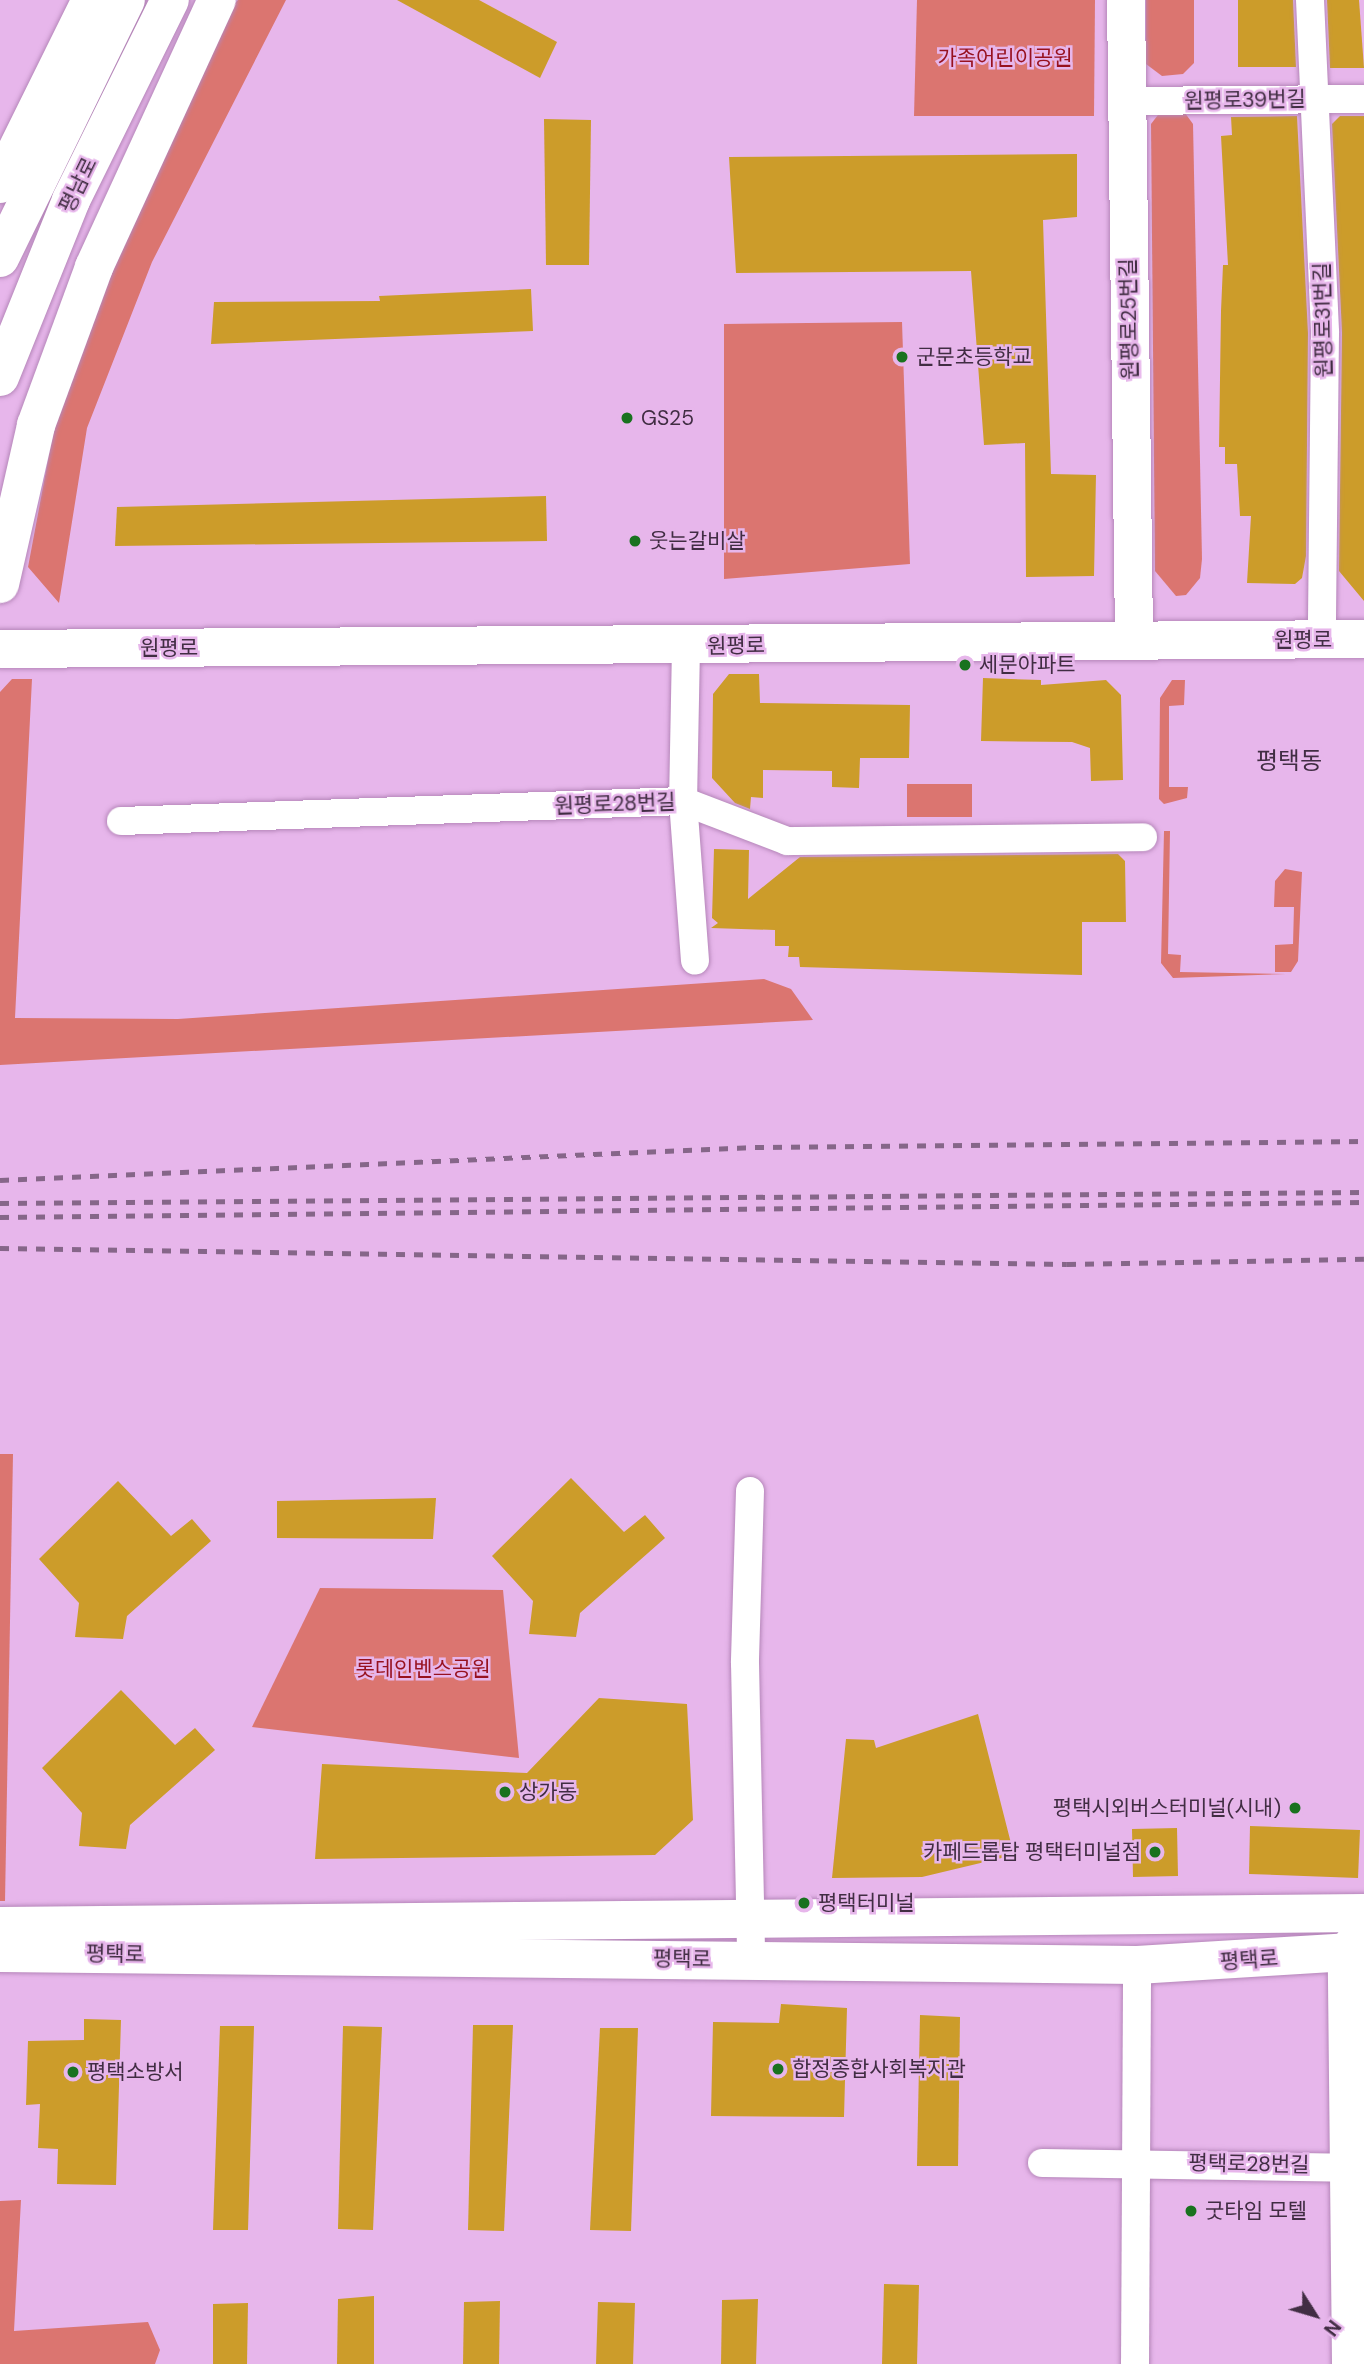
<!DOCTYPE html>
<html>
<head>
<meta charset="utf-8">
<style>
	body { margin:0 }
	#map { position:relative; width:1364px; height:2364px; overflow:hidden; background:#e7b6eb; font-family:"DM Sans","Noto Sans KR",sans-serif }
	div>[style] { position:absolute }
	.green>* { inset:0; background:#db7570 }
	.building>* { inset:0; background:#cc9c2a }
	.roads { filter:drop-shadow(0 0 2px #b586b9) drop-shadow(0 0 2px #b586b9) }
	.street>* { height:28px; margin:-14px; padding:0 14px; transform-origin:14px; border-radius:14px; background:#fff }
	.secondary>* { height:38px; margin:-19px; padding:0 19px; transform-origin:19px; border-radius:19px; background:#fff }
	.rail>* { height:5px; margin-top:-2.5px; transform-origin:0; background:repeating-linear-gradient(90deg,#866689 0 9px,transparent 0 18px) }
	.dots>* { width:19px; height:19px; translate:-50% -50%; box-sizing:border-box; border:4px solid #e7b6eb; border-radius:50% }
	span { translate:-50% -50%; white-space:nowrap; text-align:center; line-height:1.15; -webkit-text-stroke:5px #e7b6eb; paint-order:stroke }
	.park-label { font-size:21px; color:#97111f }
	.street-label { font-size:21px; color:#412d43 }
	.poi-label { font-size:21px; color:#412d43 }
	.left { translate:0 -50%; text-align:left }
	.right { translate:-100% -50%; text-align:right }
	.quarter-label { font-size:24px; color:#412d43 }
	.north { position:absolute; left:1280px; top:2280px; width:70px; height:70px; -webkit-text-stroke:5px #e7b6eb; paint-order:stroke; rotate:127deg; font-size:19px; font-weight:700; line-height:28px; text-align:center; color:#412d43 }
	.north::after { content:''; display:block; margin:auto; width:24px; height:32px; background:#412d43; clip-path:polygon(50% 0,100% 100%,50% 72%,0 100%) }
</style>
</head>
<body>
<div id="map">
	<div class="green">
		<div style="clip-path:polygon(238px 0,286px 0,152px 262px,87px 428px,59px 603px,28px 567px,61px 391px,222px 19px)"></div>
		<div style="clip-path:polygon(917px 0,1095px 0,1094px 116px,914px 116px)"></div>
		<div style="clip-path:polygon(1146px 0,1194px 0,1194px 63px,1183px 74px,1162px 76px,1146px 64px)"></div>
		<div style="clip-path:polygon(1161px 111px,1185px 113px,1193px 124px,1202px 559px,1200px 578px,1186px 595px,1176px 596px,1155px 571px,1151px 124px)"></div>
		<div style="clip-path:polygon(902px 322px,910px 564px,724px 579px,724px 324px)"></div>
		<div style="clip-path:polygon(12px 679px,32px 679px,15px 1018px,178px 1019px,764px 979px,791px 989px,813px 1020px,0 1065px,0 692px)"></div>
		<div style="clip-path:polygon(1172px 680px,1185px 680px,1184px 705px,1169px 706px,1169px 787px,1188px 787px,1187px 798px,1164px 804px,1159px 799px,1160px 698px)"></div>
		<div style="clip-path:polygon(907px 784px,972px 784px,972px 817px,907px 817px)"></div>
		<div style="clip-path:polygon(1164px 831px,1170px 831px,1168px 954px,1181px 955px,1180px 972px,1286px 974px,1173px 978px,1161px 963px)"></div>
		<div style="clip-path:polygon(1285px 869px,1302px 872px,1298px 961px,1291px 972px,1275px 972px,1275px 945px,1293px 944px,1294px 907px,1274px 907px,1275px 881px)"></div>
		<div style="clip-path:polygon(0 1454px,13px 1454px,5px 1901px,0 1901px)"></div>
		<div style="clip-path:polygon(320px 1588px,503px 1590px,519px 1758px,252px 1727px)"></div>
		<div style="clip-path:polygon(21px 2200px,14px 2331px,148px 2322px,160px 2350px,155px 2364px,0 2364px,0 2201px)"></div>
	</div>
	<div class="building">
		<div style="clip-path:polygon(397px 0,479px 0,557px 42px,540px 78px)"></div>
		<div style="clip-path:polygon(1238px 0,1293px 0,1296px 67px,1238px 67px)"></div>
		<div style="clip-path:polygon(1327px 0,1359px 0,1364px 68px,1330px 68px)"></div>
		<div style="clip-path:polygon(1297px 116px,1308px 333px,1306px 556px,1302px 578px,1295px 584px,1247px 583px,1251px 516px,1240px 516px,1237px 464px,1225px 464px,1225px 447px,1219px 447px,1221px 311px,1223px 265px,1228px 265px,1221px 136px,1232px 135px,1231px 117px)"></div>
		<div style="clip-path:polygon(1340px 116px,1364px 116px,1364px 601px,1339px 571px,1342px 333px,1332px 124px)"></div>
		<div style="clip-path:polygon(544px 119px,591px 120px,589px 265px,546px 265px)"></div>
		<div style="clip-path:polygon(1077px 154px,1077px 217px,1043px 220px,1051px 474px,1096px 475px,1094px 576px,1026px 577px,1025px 443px,984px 445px,971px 271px,736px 273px,729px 157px)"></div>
		<div style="clip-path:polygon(531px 289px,533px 331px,211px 344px,214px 302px,380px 301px,379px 296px)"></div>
		<div style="clip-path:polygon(546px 496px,547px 541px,115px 546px,117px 507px)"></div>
		<div style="clip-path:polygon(729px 674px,759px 674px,760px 703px,910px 705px,909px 758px,860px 758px,859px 788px,832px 787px,832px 771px,763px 770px,763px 798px,751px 797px,750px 809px,735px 803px,712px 778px,713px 694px)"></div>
		<div style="clip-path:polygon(983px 678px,1041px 680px,1041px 685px,1106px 680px,1121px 695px,1123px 780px,1091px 781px,1090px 748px,1072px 742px,981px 741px)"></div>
		<div style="clip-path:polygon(714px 849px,749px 850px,748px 899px,800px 857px,1118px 854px,1125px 861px,1126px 922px,1082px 922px,1082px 975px,800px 967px,799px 957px,788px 957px,789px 946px,775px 946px,775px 930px,711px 928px,718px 923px,712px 918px)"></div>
		<div style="clip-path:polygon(571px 1478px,624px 1532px,645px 1515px,665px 1538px,580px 1613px,576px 1637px,529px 1634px,533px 1601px,492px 1556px)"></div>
		<div style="clip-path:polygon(118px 1481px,171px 1536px,192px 1519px,211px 1541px,127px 1616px,123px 1639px,75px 1637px,79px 1603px,39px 1559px)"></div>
		<div style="clip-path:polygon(436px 1498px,433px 1539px,277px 1538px,277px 1501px)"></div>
		<div style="clip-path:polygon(121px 1690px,175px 1745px,195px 1728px,215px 1750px,130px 1825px,126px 1849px,79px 1846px,82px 1813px,42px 1768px)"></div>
		<div style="clip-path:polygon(599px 1698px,687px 1704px,693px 1820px,655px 1855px,315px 1859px,322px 1764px,527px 1773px)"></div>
		<div style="clip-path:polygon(978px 1714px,1014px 1855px,922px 1877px,832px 1878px,846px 1739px,874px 1740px,876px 1748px)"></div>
		<div style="clip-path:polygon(1250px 1826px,1360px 1830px,1358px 1878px,1249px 1874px)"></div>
		<div style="clip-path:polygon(1177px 1828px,1178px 1876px,1133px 1877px,1132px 1829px)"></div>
		<div style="clip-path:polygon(781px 2004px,847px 2008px,844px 2117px,711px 2116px,713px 2022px,779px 2023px)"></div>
		<div style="clip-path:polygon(920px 2015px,960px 2017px,958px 2166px,917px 2166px)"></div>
		<div style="clip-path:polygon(84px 2019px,121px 2020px,116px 2185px,57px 2184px,58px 2149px,38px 2148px,40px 2104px,26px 2105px,28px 2041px,84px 2040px)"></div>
		<div style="clip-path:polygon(473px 2025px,513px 2025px,504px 2231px,468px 2230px)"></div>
		<div style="clip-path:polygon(220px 2026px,254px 2026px,248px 2230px,213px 2230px)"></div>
		<div style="clip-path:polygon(343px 2026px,382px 2027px,373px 2230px,338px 2229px)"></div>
		<div style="clip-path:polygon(600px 2028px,638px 2028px,631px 2231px,590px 2230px)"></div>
		<div style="clip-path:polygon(884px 2284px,919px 2285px,917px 2364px,882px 2364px)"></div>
		<div style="clip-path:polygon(374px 2296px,374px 2364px,337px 2364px,338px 2299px)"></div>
		<div style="clip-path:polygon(758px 2299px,756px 2364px,721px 2364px,722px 2300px)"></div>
		<div style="clip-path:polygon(500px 2301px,499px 2364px,463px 2364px,464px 2302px)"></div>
		<div style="clip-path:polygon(598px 2302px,635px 2303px,633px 2364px,596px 2364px)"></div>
		<div style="clip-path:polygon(248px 2303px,247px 2364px,213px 2364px,213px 2304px)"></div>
	</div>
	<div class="roads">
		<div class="street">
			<div style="left:1310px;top:0;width:333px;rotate:87.4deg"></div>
			<div style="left:1325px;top:333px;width:307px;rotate:90.6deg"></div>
			<div style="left:1127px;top:101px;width:237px;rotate:-0.5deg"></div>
			<div style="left:686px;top:647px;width:154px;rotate:91.1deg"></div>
			<div style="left:683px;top:801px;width:160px;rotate:85.7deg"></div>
			<div style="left:121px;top:821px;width:562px;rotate:-2.04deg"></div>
			<div style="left:683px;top:801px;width:111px;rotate:21deg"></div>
			<div style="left:787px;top:841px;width:356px;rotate:-0.6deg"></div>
			<div style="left:750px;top:1491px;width:172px;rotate:91.7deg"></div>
			<div style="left:745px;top:1663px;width:296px;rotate:88.8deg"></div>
			<div style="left:1042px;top:2163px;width:322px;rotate:0.9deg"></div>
			<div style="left:1135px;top:2364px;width:399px;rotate:-89.7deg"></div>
		</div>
		<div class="secondary">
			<div style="left:1126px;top:0;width:638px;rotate:89.28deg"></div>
			<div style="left:0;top:184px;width:205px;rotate:-63.7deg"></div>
			<div style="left:0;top:258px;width:287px;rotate:-64deg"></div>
			<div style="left:0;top:377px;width:191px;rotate:-68.1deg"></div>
			<div style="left:71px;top:200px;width:223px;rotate:-63.7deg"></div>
			<div style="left:0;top:584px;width:163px;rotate:-77.2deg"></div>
			<div style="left:36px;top:425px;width:168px;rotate:-69.8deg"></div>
			<div style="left:94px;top:267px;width:294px;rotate:-65.3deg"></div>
			<div style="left:0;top:649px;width:1364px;rotate:-0.42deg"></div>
			<div style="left:0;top:1926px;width:1364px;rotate:-0.55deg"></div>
			<div style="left:0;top:1953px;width:1137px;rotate:0.6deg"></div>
			<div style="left:1137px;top:1965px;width:227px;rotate:-3.5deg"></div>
			<div style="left:1351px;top:2364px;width:411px;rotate:-90.6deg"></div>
			<div style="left:1347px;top:1953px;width:24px;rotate:-55deg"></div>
		</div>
	</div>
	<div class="rail">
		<div style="left:0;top:1180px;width:756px;rotate:-2.5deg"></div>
		<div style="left:755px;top:1147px;width:609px;rotate:-0.56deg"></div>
		<div style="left:0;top:1203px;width:1364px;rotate:-0.46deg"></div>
		<div style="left:0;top:1217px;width:1364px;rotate:-0.63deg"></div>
		<div style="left:0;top:1248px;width:1067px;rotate:0.86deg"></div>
		<div style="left:1067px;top:1264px;width:297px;rotate:-1deg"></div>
	</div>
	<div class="dots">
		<div style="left:902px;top:357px;background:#19721f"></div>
		<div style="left:627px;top:418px;background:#19721f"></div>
		<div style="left:635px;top:541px;background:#19721f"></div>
		<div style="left:965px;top:665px;background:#19721f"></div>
		<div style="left:505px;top:1792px;background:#19721f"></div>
		<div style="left:1295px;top:1808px;background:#19721f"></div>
		<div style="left:1155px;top:1852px;background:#19721f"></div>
		<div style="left:804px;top:1903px;background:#19721f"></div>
		<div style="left:778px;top:2069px;background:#19721f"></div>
		<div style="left:73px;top:2072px;background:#19721f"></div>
		<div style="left:1191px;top:2211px;background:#19721f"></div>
	</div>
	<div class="park-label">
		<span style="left:1005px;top:58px">가족어린이공원</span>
		<span style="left:423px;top:1669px">롯데인벤스공원</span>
	</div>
	<div class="street-label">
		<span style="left:1245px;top:100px;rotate:-1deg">원평로39번길</span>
		<span style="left:78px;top:185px;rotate:-64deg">평남로</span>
		<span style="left:1129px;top:319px;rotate:-91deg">원평로25번길</span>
		<span style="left:1323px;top:320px;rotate:-91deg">원평로31번길</span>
		<span style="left:1303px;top:640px">원평로</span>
		<span style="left:736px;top:646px;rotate:-1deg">원평로</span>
		<span style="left:169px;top:648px">원평로</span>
		<span style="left:615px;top:804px;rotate:-2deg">원평로28번길</span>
		<span style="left:115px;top:1954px;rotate:1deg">평택로</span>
		<span style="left:682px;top:1959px;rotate:1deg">평택로</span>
		<span style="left:1249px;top:1960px;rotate:-4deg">평택로</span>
		<span style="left:1249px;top:2164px;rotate:1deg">평택로28번길</span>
	</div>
	<div class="poi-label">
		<span class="left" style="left:916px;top:357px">군문초등학교</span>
		<span class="left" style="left:641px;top:418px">GS25</span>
		<span class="left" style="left:649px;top:541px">웃는갈비살</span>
		<span class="left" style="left:979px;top:665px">세문아파트</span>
		<span class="left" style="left:519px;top:1792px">상가동</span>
		<span class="right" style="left:1281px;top:1808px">평택시외버스터미널(시내)</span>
		<span class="right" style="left:1141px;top:1852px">카페드롭탑 평택터미널점</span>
		<span class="left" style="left:818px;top:1903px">평택터미널</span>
		<span class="left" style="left:792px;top:2069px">합정종합사회복지관</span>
		<span class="left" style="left:87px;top:2072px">평택소방서</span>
		<span class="left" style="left:1205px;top:2211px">굿타임 모텔</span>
	</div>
	<div class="quarter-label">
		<span style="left:1289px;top:761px">평택동</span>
	</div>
	<div class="north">N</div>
</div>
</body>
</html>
